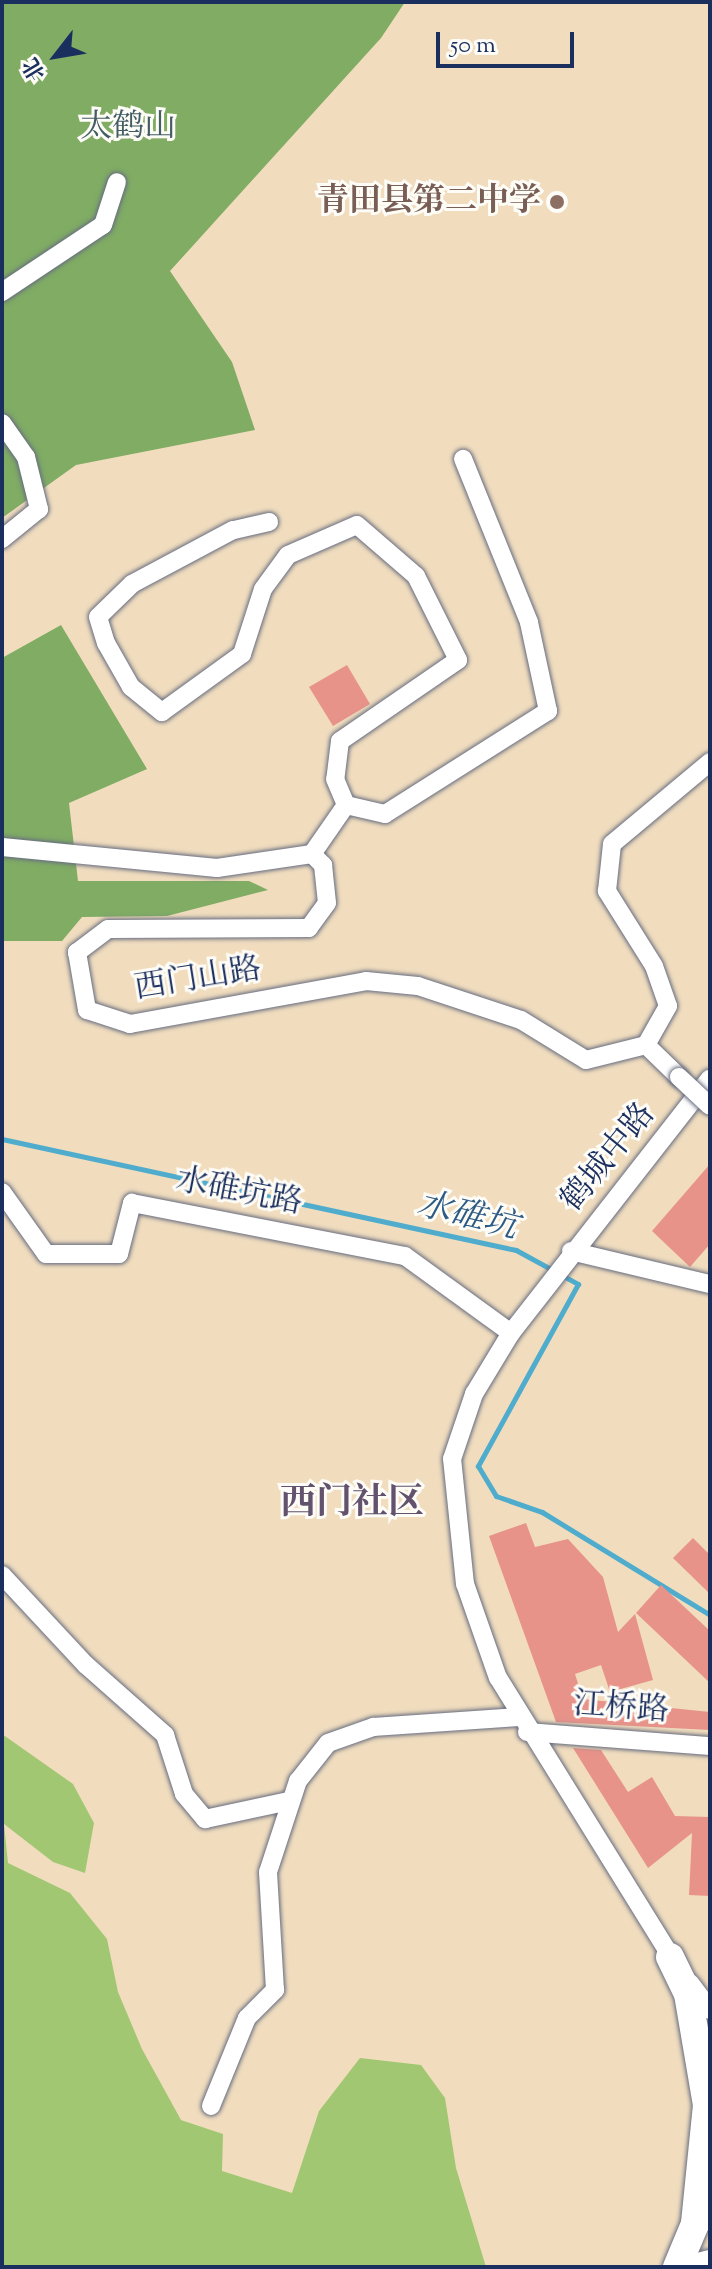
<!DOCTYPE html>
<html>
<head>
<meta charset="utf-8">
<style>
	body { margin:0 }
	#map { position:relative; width:712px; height:2269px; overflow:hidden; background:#f1ddbe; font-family:"Sorts Mill Goudy","Noto Serif SC",serif }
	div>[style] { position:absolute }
	.green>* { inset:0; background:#a1c772 }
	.forest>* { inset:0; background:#80ac64 }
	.stream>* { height:5px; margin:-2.5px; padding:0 2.5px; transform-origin:2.5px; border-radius:2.5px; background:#4faccd }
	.building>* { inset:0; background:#e7938a }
	.roads { filter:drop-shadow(0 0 2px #666c80) drop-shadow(0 0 2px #666c80) }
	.minor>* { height:18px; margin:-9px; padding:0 9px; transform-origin:9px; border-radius:9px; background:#fff }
	.highway>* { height:28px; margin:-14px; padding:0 14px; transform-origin:14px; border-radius:14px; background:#fff }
	.bridges { filter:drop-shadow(0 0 2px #666c80) drop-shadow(0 0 2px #666c80) }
	.minor-bridge>* { height:18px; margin:-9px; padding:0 9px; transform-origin:9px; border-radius:9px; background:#fff }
	.dots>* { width:22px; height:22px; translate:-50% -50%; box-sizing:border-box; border:4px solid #fdfcf7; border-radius:50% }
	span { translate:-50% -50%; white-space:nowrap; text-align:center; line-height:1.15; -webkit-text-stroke:6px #fdfcf7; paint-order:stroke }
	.park-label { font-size:32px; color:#435d64 }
	.education-label { font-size:32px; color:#785e54; font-weight:700 }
	.right { translate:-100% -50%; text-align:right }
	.street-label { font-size:32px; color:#1b2f5e }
	.water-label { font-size:34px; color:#2d5b85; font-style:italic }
	.quarter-label { font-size:36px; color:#62526d; font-weight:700 }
	.frame { position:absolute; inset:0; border:4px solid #1b2f5e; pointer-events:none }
	.north { position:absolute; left:16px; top:16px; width:80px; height:80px; -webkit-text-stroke:6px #fdfcf7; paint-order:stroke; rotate:239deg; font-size:22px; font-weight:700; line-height:32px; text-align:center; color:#1b2f5e }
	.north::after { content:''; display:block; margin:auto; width:28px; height:36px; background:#1b2f5e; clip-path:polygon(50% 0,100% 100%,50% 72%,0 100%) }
	.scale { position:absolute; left:436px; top:32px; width:138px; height:36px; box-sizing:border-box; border:4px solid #1b2f5e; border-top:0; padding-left:10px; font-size:24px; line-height:28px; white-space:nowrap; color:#1b2f5e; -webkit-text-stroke:6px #fdfcf7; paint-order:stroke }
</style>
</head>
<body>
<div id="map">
	<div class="green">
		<div style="clip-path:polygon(2px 1734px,73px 1784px,94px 1823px,85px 1873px,53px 1862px,4px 1824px,8px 1863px,70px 1893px,107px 1939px,118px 1992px,142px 2049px,181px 2120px,223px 2134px,222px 2171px,292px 2193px,319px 2111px,360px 2058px,421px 2065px,445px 2098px,456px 2168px,486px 2267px,2px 2267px)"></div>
	</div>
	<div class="forest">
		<div style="clip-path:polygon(2px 2px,405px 2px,381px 38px,170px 271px,232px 362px,255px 430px,76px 465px,2px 518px)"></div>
		<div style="clip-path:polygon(61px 625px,147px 769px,69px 803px,78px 881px,249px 881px,268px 890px,167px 916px,82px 917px,62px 941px,2px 941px,2px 658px)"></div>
	</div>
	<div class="stream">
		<div style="left:2px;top:1139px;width:526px;rotate:12.19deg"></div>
		<div style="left:516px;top:1250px;width:71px;rotate:28.7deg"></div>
		<div style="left:578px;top:1284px;width:208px;rotate:118.8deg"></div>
		<div style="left:478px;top:1466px;width:35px;rotate:59deg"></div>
		<div style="left:496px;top:1496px;width:49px;rotate:19.2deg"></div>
		<div style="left:542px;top:1512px;width:197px;rotate:31.5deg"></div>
	</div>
	<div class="building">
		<div style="clip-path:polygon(347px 665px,370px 704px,333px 726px,309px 687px)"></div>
		<div style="clip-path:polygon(710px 1164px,710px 1244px,690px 1267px,652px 1231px)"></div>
		<div style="clip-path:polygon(526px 1523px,535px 1547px,568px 1539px,603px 1577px,618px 1632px,635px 1614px,653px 1680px,610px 1692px,601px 1665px,575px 1674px,583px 1699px,710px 1712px,710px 1730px,556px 1722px,489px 1536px)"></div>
		<div style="clip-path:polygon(693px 1538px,710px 1555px,710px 1594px,673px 1558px)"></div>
		<div style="clip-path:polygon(661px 1585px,710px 1631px,710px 1683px,636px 1613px)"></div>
		<div style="clip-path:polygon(573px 1748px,601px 1750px,628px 1792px,652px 1777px,675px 1816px,710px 1817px,710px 1896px,689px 1895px,692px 1833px,648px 1868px)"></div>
	</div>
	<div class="roads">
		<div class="minor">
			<div style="left:2px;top:292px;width:121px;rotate:-33.6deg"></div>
			<div style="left:103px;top:225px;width:45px;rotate:-72deg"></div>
			<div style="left:2px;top:423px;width:42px;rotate:54.8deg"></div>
			<div style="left:26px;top:457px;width:54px;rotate:76deg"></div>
			<div style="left:39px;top:509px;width:48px;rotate:141deg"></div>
			<div style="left:269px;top:522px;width:37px;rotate:167deg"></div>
			<div style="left:233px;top:530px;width:115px;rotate:151.9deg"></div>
			<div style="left:132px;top:584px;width:47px;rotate:135.9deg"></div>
			<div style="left:98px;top:617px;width:27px;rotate:73deg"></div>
			<div style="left:106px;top:643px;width:51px;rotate:60.4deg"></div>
			<div style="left:131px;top:687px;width:40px;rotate:39deg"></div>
			<div style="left:162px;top:712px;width:99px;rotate:-35.9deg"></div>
			<div style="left:242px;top:654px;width:68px;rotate:-72.1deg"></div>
			<div style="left:263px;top:589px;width:42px;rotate:-53.7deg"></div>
			<div style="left:288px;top:555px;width:75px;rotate:-23.5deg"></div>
			<div style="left:357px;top:525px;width:78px;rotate:40.8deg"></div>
			<div style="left:416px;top:576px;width:94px;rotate:63.4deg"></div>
			<div style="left:458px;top:660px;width:143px;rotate:145.5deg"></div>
			<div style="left:340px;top:741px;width:38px;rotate:97deg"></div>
			<div style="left:335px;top:779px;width:28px;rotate:67deg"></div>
			<div style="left:346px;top:805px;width:40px;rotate:13deg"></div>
			<div style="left:385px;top:814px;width:193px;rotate:-32.3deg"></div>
			<div style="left:548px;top:711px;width:91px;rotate:-102.1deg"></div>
			<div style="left:529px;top:622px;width:176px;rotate:-112deg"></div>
			<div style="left:2px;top:847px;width:216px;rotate:5.6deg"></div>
			<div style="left:217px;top:868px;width:96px;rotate:-8.4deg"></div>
			<div style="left:312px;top:854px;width:16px;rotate:45deg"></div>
			<div style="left:323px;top:865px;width:38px;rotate:84deg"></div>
			<div style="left:327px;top:903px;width:31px;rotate:126deg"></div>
			<div style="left:309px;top:928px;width:201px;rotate:179.7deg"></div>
			<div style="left:108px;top:929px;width:39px;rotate:143deg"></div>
			<div style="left:77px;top:952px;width:59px;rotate:80.2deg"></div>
			<div style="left:87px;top:1010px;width:45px;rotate:18deg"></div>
			<div style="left:130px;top:1024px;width:240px;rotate:-10.3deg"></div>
			<div style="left:366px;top:981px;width:52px;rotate:5.5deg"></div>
			<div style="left:418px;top:986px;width:108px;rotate:18.3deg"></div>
			<div style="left:521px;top:1020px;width:76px;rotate:31.6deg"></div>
			<div style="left:586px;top:1060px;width:62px;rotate:-14deg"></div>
			<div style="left:646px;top:1045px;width:45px;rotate:-60.6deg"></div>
			<div style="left:668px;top:1006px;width:42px;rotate:-109.3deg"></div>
			<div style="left:654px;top:966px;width:89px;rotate:-122.1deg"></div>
			<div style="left:607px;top:891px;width:47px;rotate:-83.9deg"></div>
			<div style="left:612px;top:844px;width:128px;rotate:-39.9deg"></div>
			<div style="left:312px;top:854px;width:60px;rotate:-55.2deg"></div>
			<div style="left:646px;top:1045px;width:46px;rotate:44.1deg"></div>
			<div style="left:2px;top:1192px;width:76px;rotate:54.6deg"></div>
			<div style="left:46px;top:1254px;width:73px"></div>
			<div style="left:119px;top:1254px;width:53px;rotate:-75.7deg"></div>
			<div style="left:132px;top:1203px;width:278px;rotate:11deg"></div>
			<div style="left:405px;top:1256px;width:131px;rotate:36deg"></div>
			<div style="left:571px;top:1251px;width:143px;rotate:13.4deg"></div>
			<div style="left:2px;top:1575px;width:123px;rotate:47deg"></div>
			<div style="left:86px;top:1665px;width:106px;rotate:41.5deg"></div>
			<div style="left:165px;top:1735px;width:62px;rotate:72.1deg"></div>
			<div style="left:184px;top:1794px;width:33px;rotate:50deg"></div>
			<div style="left:205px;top:1819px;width:86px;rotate:-12.1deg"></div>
			<div style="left:527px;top:1732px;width:184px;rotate:4.4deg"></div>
			<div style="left:675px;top:1963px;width:335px;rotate:-121.8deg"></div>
			<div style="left:498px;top:1678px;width:100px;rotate:-109.3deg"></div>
			<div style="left:465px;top:1584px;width:126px;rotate:-95.9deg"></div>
			<div style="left:452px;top:1459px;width:69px;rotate:-71.3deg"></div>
			<div style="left:474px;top:1394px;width:71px;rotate:-58.8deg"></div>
			<div style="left:511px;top:1333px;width:323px;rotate:-52deg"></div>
			<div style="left:690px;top:1983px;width:34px;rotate:53deg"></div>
			<div style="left:211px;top:2106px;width:95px;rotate:-67.8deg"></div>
			<div style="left:247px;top:2018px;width:40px;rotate:-45deg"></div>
			<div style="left:275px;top:1990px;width:118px;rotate:-93.4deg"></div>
			<div style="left:268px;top:1872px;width:96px;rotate:-71.8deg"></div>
			<div style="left:298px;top:1781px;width:48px;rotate:-51.7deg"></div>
			<div style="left:328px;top:1743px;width:48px;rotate:-19.6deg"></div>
			<div style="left:373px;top:1727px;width:146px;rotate:-3.9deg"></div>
		</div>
		<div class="highway">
			<div style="left:670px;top:1957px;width:41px;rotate:64.1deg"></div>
			<div style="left:688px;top:1994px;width:113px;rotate:80.3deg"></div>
			<div style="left:707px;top:2105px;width:120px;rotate:95.8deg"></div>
			<div style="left:695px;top:2224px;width:47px;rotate:112.7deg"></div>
			<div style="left:698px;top:2267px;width:12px;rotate:-14deg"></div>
		</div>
	</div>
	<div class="bridges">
		<div class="minor-bridge">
			<div style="left:679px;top:1077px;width:42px;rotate:43.1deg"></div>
		</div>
	</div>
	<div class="dots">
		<div style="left:557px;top:202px;background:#8d6e63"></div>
	</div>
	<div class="park-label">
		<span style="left:128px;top:128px">太鹤山</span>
	</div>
	<div class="education-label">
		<span class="right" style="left:541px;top:202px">青田县第二中学</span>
	</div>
	<div class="street-label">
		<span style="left:198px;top:980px;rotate:-9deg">西门山路</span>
		<span style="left:609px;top:1158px;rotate:-51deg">鹤城中路</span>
		<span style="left:239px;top:1193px;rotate:11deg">水碓坑路</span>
		<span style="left:621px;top:1709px;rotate:4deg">江桥路</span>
	</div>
	<div class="water-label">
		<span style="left:467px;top:1217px;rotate:14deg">水碓坑</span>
	</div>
	<div class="quarter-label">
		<span style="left:352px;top:1505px">西门社区</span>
	</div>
	<div class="frame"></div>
	<div class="north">北</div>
	<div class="scale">50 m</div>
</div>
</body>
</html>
